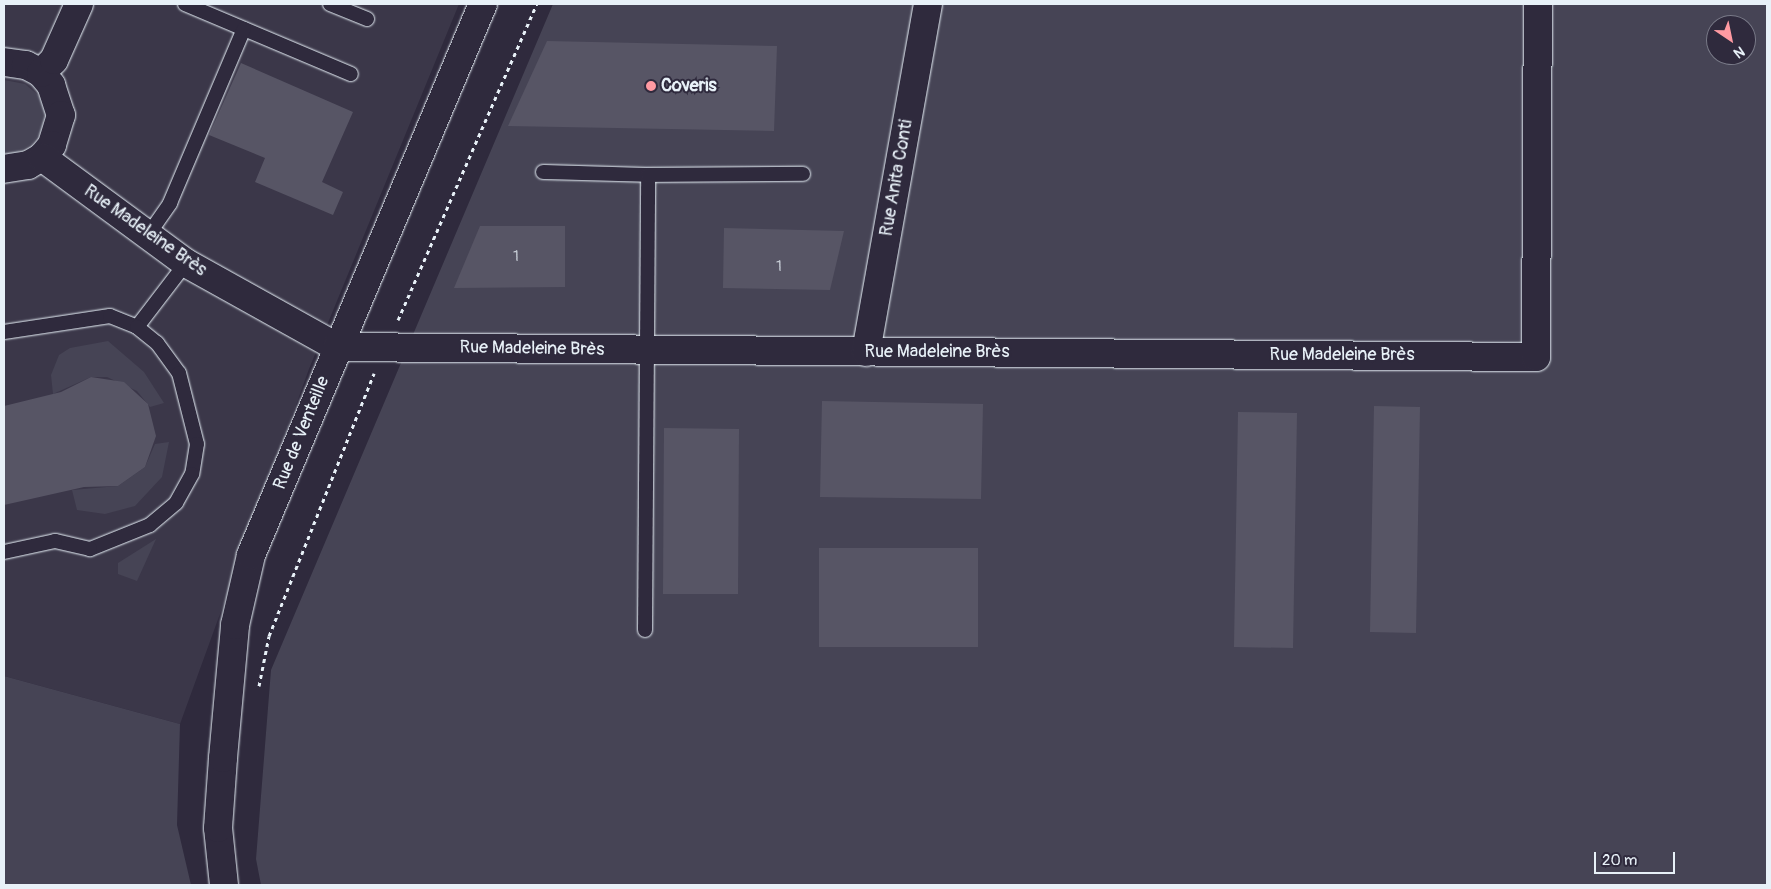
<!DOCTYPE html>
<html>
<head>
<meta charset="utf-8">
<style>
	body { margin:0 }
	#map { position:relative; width:1771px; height:889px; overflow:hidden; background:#2f2a3d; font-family:Pangolin,sans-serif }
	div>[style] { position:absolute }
	.built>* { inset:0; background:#3b3749 }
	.green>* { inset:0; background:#464455 }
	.building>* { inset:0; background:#575565 }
	.path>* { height:3px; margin-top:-1.5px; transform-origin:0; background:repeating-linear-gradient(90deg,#e8f1f8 0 4px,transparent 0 8px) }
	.roads { filter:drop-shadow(0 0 1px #e8f1f8) drop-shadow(0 0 1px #e8f1f8) }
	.service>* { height:14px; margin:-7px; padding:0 7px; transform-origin:7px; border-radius:7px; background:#2f2a3d }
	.minor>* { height:28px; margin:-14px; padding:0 14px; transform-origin:14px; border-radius:14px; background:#2f2a3d }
	.tertiary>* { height:28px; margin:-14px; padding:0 14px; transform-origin:14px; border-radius:14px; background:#2f2a3d }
	.dots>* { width:14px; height:14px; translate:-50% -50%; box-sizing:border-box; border:2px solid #2f2a3d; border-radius:50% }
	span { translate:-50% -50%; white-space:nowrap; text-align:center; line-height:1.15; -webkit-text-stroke:4px #2f2a3d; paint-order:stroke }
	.number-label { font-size:15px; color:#c4cad3 }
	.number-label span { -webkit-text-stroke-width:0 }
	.poi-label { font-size:18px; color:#e8f1f8; font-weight:700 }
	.left { translate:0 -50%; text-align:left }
	.street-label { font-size:18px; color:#e8f1f8 }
	.frame { position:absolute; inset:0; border:5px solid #e8f1f8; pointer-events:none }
	.north { position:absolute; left:1706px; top:15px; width:50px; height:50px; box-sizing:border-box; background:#2f2a3d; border:1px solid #797a88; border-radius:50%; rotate:146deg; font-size:14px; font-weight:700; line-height:20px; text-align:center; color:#e8f1f8 }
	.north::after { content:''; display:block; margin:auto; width:18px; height:22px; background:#ff9aa2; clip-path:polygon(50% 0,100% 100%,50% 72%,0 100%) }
	.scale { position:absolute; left:1594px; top:852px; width:81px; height:22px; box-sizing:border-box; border:2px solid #e8f1f8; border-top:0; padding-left:6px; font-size:15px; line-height:18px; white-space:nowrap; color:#e8f1f8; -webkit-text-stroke:4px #2f2a3d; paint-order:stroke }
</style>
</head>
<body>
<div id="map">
	<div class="built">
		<div style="clip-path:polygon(4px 4px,459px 4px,309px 369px,180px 724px,4px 676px)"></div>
	</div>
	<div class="green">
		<div style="clip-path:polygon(evenodd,553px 4px,1767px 4px,1767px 885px,261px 885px,256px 859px,271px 670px,553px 4px,1716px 25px,1746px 25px,1746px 55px,1716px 55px,1716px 25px)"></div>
		<div style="clip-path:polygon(4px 80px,25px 84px,38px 95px,45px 112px,42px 130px,32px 144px,16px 153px,4px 153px)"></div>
		<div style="clip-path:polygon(108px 341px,144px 372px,164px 403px,150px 407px,137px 391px,107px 377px,91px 377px,53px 394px,51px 375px,59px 355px,70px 348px)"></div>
		<div style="clip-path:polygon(169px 442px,162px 477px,135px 506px,105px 514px,77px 510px,72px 490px,118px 486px,145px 467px,155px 444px)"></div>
		<div style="clip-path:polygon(156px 539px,137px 581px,118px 574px,118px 563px)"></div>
		<div style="clip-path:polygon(4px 676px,180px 724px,177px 825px,191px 885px,4px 885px)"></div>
	</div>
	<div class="building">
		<div style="clip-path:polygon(547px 41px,777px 46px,774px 131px,508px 126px)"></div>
		<div style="clip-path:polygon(241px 63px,353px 112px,322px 182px,343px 192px,333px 215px,255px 182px,265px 158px,209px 135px)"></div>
		<div style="clip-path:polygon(480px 226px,565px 226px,565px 287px,454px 288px)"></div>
		<div style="clip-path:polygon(724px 228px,844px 231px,830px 290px,723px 288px)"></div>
		<div style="clip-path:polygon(91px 377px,124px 382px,148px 404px,156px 436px,145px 467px,118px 486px,84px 487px,4px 505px,4px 406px,61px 392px)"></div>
		<div style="clip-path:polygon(822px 401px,983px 404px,981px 499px,820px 497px)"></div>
		<div style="clip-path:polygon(1374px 406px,1420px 407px,1416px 633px,1370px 632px)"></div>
		<div style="clip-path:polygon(1238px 412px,1297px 413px,1293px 648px,1234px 647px)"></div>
		<div style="clip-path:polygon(664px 428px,739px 429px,738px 594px,663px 594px)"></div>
		<div style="clip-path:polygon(819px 548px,978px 548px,978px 647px,819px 647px)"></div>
	</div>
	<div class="path">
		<div style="left:398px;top:320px;width:345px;rotate:-66.3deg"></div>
		<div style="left:259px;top:686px;width:51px;rotate:-78.7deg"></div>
		<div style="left:269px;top:636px;width:283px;rotate:-68.2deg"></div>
	</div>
	<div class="roads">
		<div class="service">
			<div style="left:185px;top:4px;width:180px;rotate:22.9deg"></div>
			<div style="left:330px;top:4px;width:40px;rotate:22deg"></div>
			<div style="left:543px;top:172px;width:105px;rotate:1.6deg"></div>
			<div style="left:148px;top:235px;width:39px;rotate:-55deg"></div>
			<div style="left:170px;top:203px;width:189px;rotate:-67deg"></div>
			<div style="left:137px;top:327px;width:81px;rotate:-52.6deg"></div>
			<div style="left:4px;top:332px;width:107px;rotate:-8.6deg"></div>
			<div style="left:110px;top:316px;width:29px;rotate:22deg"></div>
			<div style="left:137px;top:327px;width:26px;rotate:39deg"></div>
			<div style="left:157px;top:343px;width:37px;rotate:54deg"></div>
			<div style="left:179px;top:373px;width:73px;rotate:75.8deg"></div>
			<div style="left:197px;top:444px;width:30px;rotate:99deg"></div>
			<div style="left:192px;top:474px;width:33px;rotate:119deg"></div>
			<div style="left:176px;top:503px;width:34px;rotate:140deg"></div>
			<div style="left:150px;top:525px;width:65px;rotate:158.2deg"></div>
			<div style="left:90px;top:549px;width:36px;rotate:-167deg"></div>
			<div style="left:55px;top:541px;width:52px;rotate:167.8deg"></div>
			<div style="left:645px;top:630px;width:455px;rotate:-89.6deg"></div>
			<div style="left:648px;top:175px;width:155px;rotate:-0.4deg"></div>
		</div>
		<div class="minor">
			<div style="left:4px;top:62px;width:22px;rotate:8deg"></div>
			<div style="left:26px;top:65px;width:17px;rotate:28deg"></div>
			<div style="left:41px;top:73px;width:16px;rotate:50deg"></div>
			<div style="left:51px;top:85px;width:32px;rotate:72deg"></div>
			<div style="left:61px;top:115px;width:31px;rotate:107deg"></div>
			<div style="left:52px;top:145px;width:16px;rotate:130deg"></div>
			<div style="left:42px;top:157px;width:16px;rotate:150deg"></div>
			<div style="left:28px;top:165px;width:24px;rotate:171deg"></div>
			<div style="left:41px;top:73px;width:18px;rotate:-45deg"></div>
			<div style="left:54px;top:60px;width:61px;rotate:-65.9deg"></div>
			<div style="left:42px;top:157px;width:179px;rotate:36.4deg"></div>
			<div style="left:186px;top:263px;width:173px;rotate:29.1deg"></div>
			<div style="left:337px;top:347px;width:1199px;rotate:0.48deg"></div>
			<div style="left:1536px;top:357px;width:353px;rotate:-89.7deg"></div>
			<div style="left:866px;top:352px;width:353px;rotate:-79.9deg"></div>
		</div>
		<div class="tertiary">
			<div style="left:224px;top:885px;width:57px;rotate:-96deg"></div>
			<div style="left:218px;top:828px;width:70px;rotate:-85.9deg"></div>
			<div style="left:223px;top:758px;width:134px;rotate:-84.8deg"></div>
			<div style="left:235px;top:625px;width:72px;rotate:-77.1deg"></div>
			<div style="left:251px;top:555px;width:598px;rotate:-67.17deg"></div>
		</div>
	</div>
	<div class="dots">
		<div style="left:651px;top:86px;background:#ff9aa2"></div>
	</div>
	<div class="number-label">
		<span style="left:516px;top:257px">1</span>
		<span style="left:779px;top:267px">1</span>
	</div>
	<div class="poi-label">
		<span class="left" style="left:661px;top:86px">Coveris</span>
	</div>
	<div class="street-label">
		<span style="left:897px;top:178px;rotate:-80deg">Rue Anita Conti</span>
		<span style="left:145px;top:231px;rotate:35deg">Rue Madeleine Brès</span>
		<span style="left:532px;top:349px;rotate:1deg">Rue Madeleine Brès</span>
		<span style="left:937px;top:352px">Rue Madeleine Brès</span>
		<span style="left:1342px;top:355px">Rue Madeleine Brès</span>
		<span style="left:302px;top:433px;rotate:-68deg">Rue de Venteille</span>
	</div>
	<div class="frame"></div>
	<div class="north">N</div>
	<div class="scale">20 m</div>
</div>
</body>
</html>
